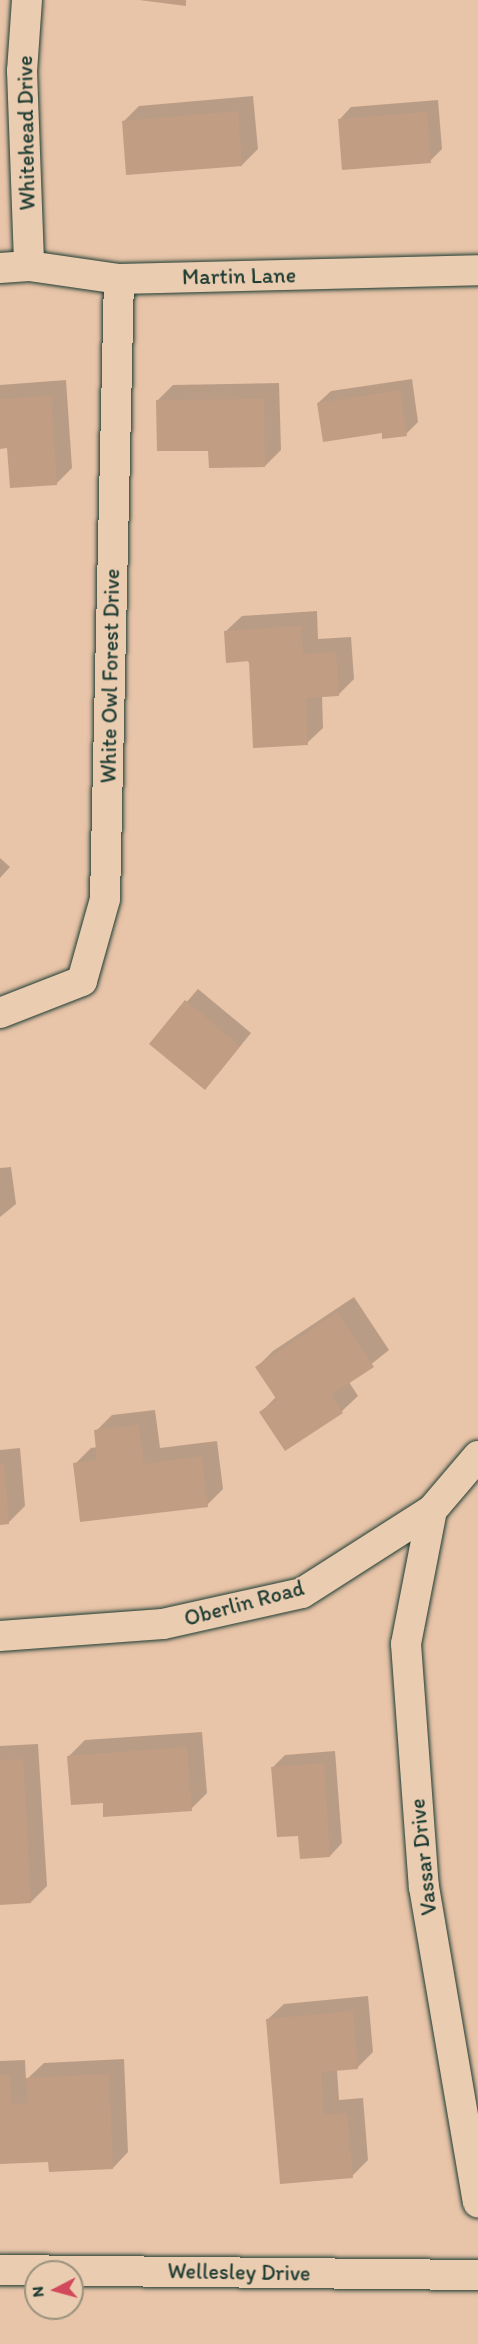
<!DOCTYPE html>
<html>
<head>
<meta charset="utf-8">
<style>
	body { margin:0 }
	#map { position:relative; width:478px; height:2344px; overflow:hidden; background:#e8c4a8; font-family:Itim,sans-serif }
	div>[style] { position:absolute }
	.shadow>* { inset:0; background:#0003 }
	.building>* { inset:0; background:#c19d84 }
	.roads { filter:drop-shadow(0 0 2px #1f3d34) drop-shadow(0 0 2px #1f3d34) }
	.street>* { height:30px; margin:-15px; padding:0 15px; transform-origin:15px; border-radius:15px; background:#eaccb0 }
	span { translate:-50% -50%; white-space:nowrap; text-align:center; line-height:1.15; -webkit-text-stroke:4.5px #eaccb0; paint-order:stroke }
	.street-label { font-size:22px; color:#1f3d34 }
	.north { position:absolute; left:24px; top:2260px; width:60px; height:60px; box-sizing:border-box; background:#eaccb0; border:2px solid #99937e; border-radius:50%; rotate:264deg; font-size:16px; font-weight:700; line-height:24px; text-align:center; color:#1f3d34 }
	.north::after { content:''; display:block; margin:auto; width:21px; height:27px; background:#d1495b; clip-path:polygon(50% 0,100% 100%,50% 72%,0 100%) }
</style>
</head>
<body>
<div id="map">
	<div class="shadow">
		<div style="clip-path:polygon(253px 96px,258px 149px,242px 165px,123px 122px,139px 106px)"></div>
		<div style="clip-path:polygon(438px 100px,442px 149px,430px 161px,339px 120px,351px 107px)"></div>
		<div style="clip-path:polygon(412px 379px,418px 422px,406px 434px,383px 431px,318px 403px,331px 391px)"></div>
		<div style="clip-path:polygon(66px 380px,72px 468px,56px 484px,9px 447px,0 447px,0 385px)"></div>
		<div style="clip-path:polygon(279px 383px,281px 450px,265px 466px,210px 449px,157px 401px,173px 385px)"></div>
		<div style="clip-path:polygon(317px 611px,318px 639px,351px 637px,354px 679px,338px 695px,322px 696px,323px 728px,307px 743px,226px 631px,242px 616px)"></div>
		<div style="clip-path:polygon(0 858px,10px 867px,0 878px)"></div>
		<div style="clip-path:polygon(198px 989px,251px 1033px,217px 1075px,151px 1043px)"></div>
		<div style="clip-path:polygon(11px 1167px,16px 1204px,0 1217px,0 1168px)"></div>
		<div style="clip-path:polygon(354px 1297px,389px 1350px,349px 1382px,358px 1396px,342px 1411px,286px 1449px,261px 1412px,277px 1396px,257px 1367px,273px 1351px)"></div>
		<div style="clip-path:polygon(155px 1410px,160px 1448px,217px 1441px,223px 1489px,207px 1505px,75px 1464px,91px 1448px,98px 1447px,96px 1431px,112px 1415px)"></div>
		<div style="clip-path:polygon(20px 1448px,25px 1506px,9px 1522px,0 1523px,0 1450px)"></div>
		<div style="clip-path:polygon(202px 1732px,207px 1793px,191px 1809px,104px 1801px,69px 1756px,85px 1740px)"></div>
		<div style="clip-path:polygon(38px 1744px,47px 1886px,31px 1902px,0 1903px,0 1746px)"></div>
		<div style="clip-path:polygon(335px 1751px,342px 1843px,330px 1856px,300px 1834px,273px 1767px,285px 1755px)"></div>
		<div style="clip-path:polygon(368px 1996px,373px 2052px,357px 2068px,337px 2070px,339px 2100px,363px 2098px,368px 2160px,352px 2176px,268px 2019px,284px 2004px)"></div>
		<div style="clip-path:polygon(124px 2059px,128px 2152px,113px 2168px,49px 2160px,0 2162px,0 2061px,25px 2060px,26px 2080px,44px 2063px)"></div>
	</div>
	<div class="building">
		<div style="clip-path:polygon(139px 0,186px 0,186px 6px)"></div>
		<div style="clip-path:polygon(238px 111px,242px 166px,126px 175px,122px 121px)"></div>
		<div style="clip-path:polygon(427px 112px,431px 163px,342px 170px,338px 119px)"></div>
		<div style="clip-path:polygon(400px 390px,407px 436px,382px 439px,382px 433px,323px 442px,317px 403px)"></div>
		<div style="clip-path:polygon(51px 396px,57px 485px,10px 488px,7px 448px,0 449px,0 399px)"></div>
		<div style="clip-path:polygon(264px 399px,265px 467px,209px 468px,208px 451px,157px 451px,156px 400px)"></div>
		<div style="clip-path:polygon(301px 626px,303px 654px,336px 652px,339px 696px,306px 698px,308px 745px,253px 748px,249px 661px,226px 663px,224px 631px)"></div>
		<div style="clip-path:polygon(185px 1000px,240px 1046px,205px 1090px,149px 1044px)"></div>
		<div style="clip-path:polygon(337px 1312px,374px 1367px,331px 1395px,343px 1413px,285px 1451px,259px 1412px,277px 1400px,255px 1367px)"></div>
		<div style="clip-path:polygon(139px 1425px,144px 1464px,202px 1456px,208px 1507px,80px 1522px,73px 1463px,97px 1460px,94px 1430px)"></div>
		<div style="clip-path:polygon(4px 1463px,9px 1524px,0 1525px,0 1464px)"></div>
		<div style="clip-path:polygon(187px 1747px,192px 1811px,103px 1817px,103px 1803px,71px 1805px,67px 1756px)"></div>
		<div style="clip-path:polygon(23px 1759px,31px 1903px,0 1905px,0 1760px)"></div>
		<div style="clip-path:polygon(324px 1763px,330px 1857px,300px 1859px,298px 1836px,277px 1837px,271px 1767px)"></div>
		<div style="clip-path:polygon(353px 2011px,358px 2069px,321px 2072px,324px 2115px,347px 2113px,353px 2178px,280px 2184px,266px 2019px)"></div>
		<div style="clip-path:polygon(109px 2074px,113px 2169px,49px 2172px,48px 2162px,0 2164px,0 2075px,10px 2075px,11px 2104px,28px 2103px,26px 2078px)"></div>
	</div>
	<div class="roads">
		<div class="street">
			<div style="left:27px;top:0;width:71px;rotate:94deg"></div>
			<div style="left:22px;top:71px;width:195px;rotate:87.9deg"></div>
			<div style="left:0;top:268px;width:29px;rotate:-4deg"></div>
			<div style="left:29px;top:266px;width:91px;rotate:8.2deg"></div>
			<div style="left:119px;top:279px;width:359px;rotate:-1.4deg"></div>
			<div style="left:0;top:1013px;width:88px;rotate:-21.3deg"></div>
			<div style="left:82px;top:981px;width:85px;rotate:-74.3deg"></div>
			<div style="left:105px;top:899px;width:620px;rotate:-88.71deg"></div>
			<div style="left:432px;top:1510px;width:136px;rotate:101deg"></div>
			<div style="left:406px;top:1644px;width:244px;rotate:85.8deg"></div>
			<div style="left:424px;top:1887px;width:320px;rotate:80.3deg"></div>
			<div style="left:0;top:1636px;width:163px;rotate:-4.2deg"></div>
			<div style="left:163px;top:1624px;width:142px;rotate:-12.6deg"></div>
			<div style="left:302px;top:1593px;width:154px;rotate:-32.6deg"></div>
			<div style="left:432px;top:1510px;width:71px;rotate:-49.6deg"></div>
			<div style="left:0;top:2270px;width:478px;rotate:0.6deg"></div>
		</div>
	</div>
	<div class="street-label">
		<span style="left:26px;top:133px;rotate:-91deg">Whitehead Drive</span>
		<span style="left:239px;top:276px;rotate:-1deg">Martin Lane</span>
		<span style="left:110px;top:676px;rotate:-89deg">White Owl Forest Drive</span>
		<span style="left:244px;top:1603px;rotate:-15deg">Oberlin Road</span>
		<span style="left:423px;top:1857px;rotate:-96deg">Vassar Drive</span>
		<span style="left:239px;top:2272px;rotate:1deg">Wellesley Drive</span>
	</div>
	<div class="north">N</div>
</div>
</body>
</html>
